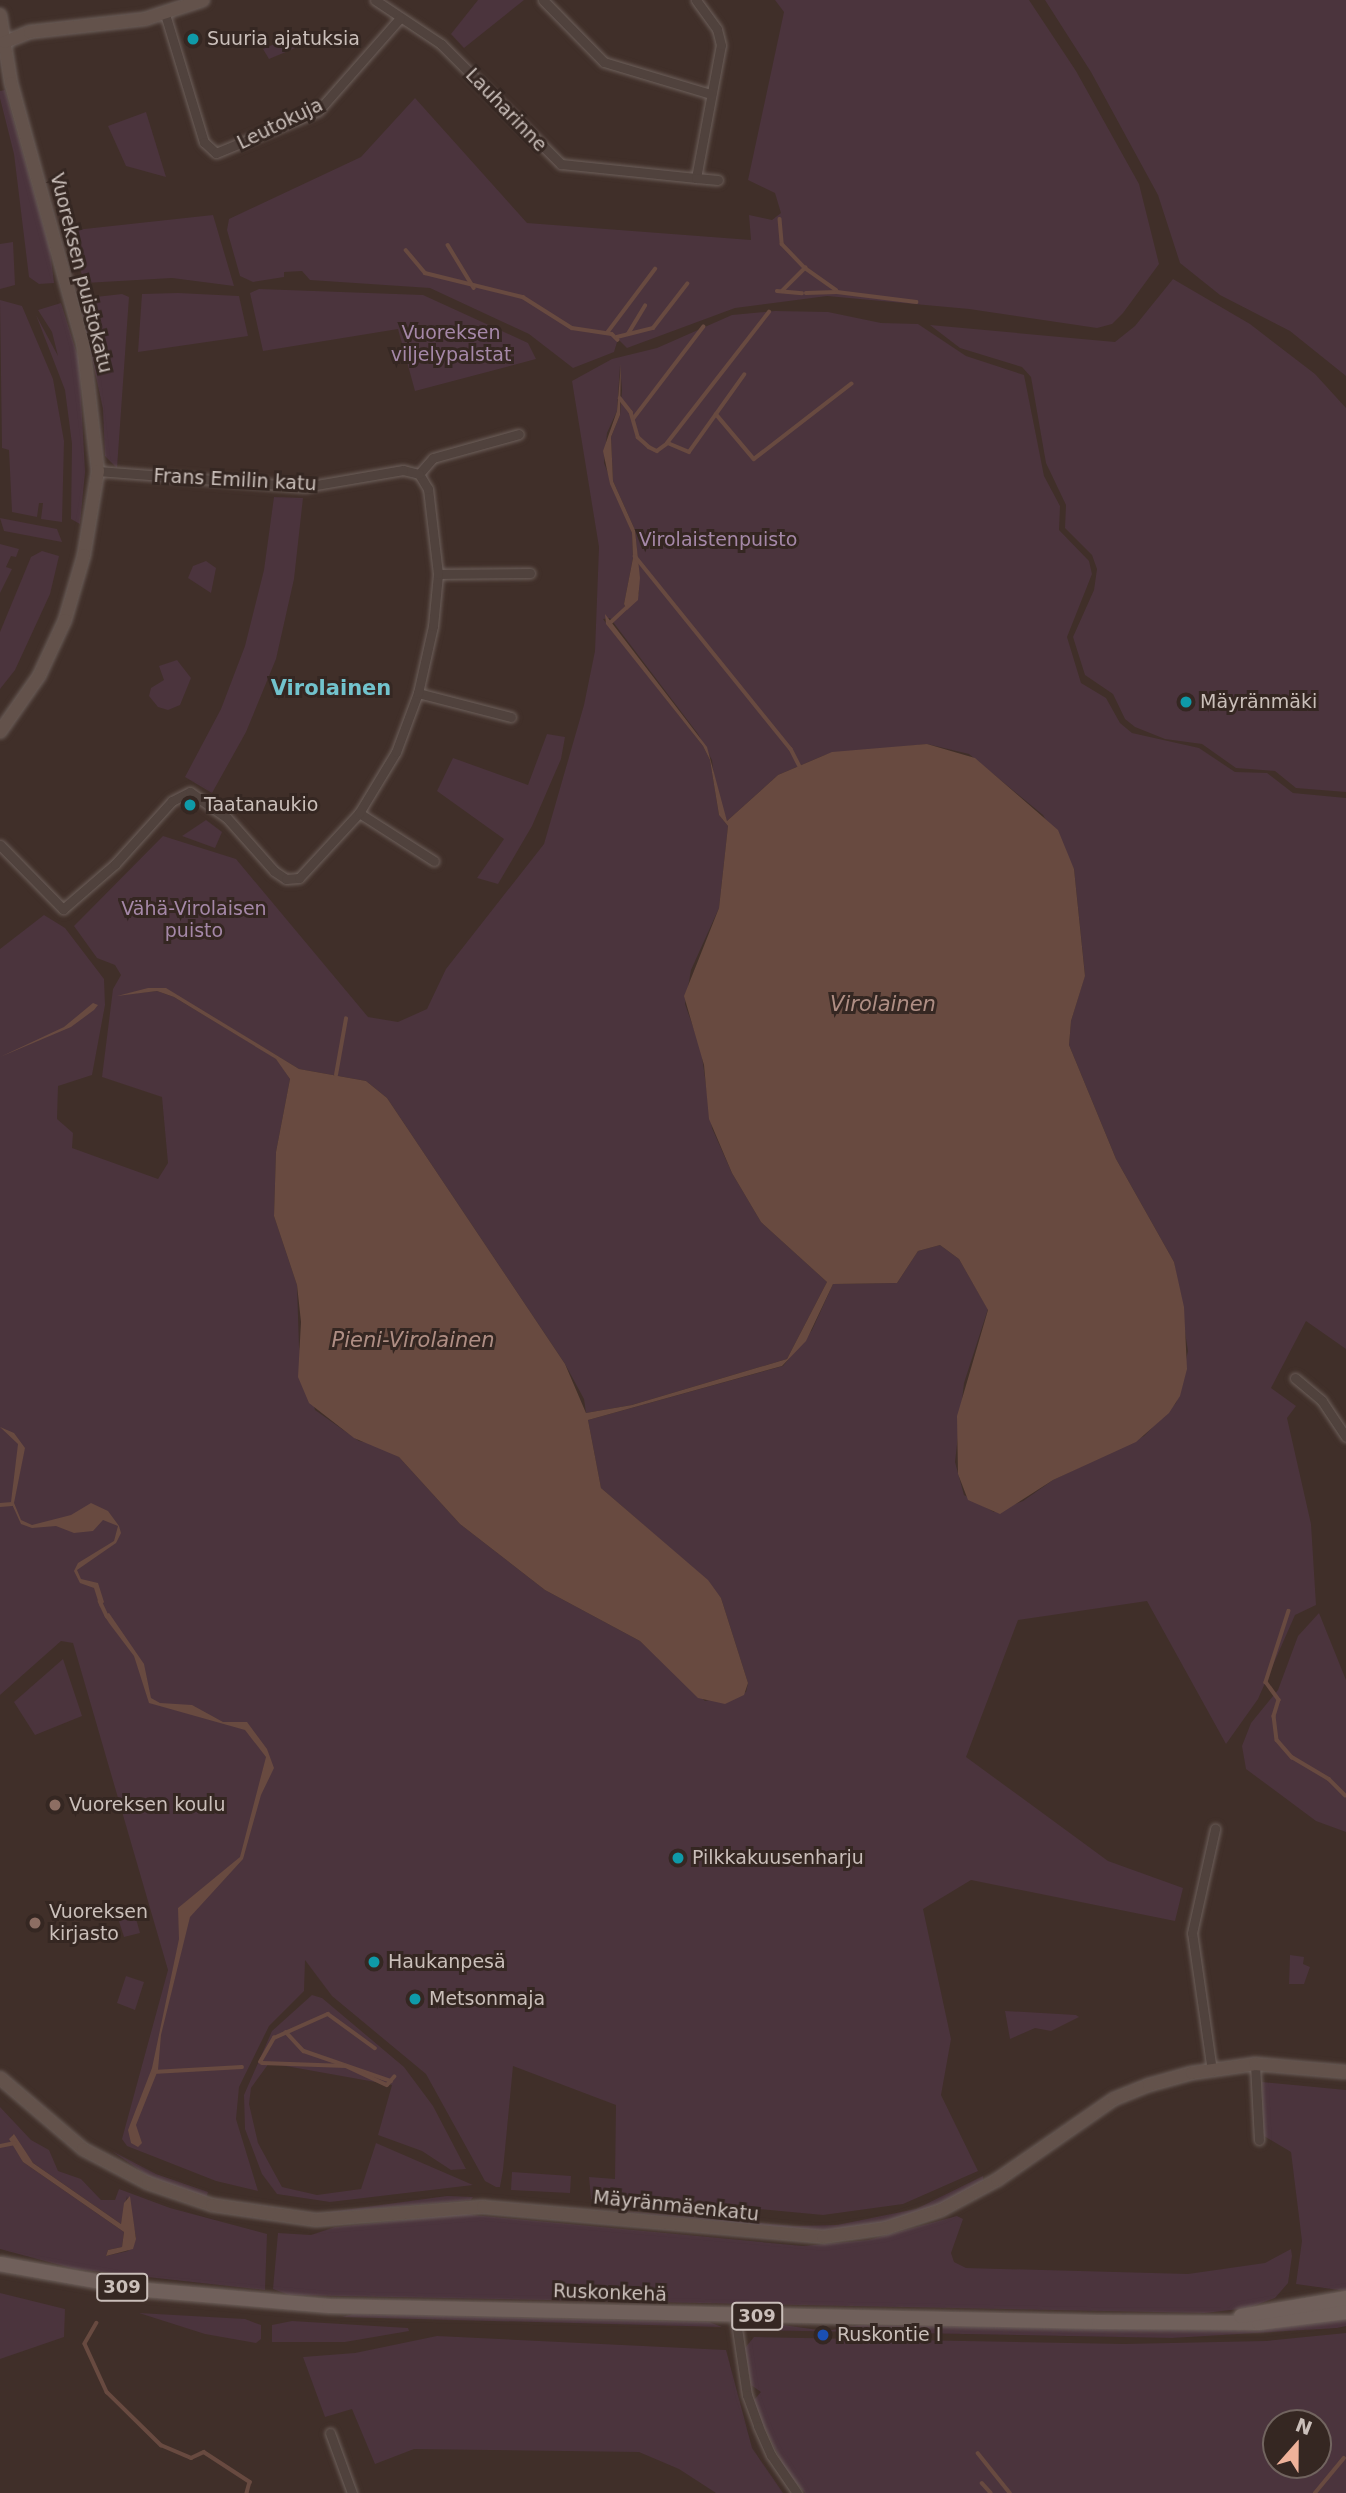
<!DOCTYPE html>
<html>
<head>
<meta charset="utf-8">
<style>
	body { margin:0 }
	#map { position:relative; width:1346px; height:2493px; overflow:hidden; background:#402f29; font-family:"DejaVu Sans",sans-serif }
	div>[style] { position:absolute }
	.green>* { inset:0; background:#4b343d }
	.water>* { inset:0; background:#684a40 }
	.stream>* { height:3.5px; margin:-1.75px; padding:0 1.75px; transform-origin:1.75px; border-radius:1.75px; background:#684a40 }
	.roads { filter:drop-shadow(0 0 2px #6d605b) drop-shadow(0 0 2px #6d605b) }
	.street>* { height:9px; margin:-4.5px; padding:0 4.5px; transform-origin:4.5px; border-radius:4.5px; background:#50423d }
	.secondary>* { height:12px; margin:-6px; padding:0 6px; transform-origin:6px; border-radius:6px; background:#63524b }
	.primary>* { height:14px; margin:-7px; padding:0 7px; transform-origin:7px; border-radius:7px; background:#70605b }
	.dots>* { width:19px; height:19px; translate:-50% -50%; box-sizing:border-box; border:4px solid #352722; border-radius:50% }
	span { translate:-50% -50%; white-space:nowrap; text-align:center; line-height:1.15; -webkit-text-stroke:6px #352722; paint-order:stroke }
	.shield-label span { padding:2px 5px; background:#352722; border:2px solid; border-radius:5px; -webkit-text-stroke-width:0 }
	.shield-label { font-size:18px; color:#cabfba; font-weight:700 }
	.poi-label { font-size:19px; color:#cabfba }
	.left { translate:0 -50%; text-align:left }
	.street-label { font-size:19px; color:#cabfba }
	.park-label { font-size:19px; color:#a588a8 }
	.neighbourhood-label { font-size:21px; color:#72c3cd; font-weight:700 }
	.water-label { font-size:21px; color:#af8e84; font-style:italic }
	.north { position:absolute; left:1262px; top:2409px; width:70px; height:70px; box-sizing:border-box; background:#352722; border:2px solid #71645f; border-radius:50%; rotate:21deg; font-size:19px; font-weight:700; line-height:28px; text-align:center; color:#cabfba }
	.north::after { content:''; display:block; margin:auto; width:24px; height:32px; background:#efb29a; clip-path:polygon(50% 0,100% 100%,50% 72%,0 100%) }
</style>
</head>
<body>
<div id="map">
	<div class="green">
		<div style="clip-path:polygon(478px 0,524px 0,464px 48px,451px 34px)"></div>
		<div style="clip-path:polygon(775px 0,1029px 0,1076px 71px,1139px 184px,1159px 264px,1123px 313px,1112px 324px,1097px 328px,969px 309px,827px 296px,735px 308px,627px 348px,618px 339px,614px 352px,573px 368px,529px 334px,430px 288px,310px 280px,302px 271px,284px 272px,284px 277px,253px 282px,240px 276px,227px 230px,229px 219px,361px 157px,415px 98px,527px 223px,751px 240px,749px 215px,772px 220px,781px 213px,775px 193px,748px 180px,784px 12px)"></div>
		<div style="clip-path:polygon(1045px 0,1346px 0,1346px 376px,1290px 331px,1220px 295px,1180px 263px,1158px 195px,1091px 72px)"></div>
		<div style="clip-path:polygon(295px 35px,300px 46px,269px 59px,263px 49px)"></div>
		<div style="clip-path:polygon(5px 90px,50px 250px,54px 283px,39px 284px,29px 277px,14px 154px,0 98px,0 91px)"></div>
		<div style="clip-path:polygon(146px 112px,166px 177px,126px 166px,108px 126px)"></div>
		<div style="clip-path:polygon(213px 215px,234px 286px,172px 278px,85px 283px,66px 231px)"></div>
		<div style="clip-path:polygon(13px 242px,15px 285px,0 289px,0 244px)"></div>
		<div style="clip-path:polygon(1173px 279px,1250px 324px,1315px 374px,1346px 408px,1346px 792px,1296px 788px,1275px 771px,1236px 768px,1202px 744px,1165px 739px,1135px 727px,1125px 719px,1113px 694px,1085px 675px,1073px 637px,1094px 590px,1097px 569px,1092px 555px,1065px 528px,1066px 505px,1046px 463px,1031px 377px,1022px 367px,960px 348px,930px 325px,1115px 342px,1135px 326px)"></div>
		<div style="clip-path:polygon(259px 289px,423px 295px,528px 343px,536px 359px,415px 391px,398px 329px,263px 351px,250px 293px)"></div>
		<div style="clip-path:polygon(178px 293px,239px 296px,248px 336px,138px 352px,142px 294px)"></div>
		<div style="clip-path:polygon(122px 294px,129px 297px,117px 468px,105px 456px,103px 409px,82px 312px,87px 298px)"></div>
		<div style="clip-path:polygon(0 300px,22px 306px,53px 379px,64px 441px,62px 522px,41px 519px,43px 503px,39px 503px,37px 517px,12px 512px,9px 450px,2px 448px)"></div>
		<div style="clip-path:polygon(61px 303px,79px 360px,85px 472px,80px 524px,71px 519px,72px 444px,65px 390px,36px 315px,58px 356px,52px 332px,38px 310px)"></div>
		<div style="clip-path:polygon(evenodd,775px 311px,828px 312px,881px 323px,918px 324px,966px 356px,1024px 375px,1044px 476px,1060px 506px,1059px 530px,1089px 561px,1092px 574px,1067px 637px,1081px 683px,1106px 698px,1120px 723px,1132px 733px,1199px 748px,1235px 772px,1267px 773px,1293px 793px,1346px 798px,1346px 1349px,1306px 1321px,1271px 1388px,1296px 1406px,1287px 1418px,1311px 1524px,1316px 1605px,1295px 1615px,1258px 1699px,1226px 1744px,1147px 1601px,1018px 1620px,966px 1757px,1108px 1861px,1183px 1888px,1175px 1921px,971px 1880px,923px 1909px,951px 2039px,941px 2095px,978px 2171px,903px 2204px,823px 2215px,642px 2198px,591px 2199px,589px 2177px,615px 2179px,616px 2105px,513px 2066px,503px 2170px,500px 2187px,496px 2187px,485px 2181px,426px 2074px,332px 1996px,305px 1960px,304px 1991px,269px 2026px,239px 2087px,236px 2119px,258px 2191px,216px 2181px,127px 2146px,122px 2139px,168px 1970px,73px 1643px,61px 1641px,0 1695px,0 949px,44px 915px,65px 928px,104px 979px,105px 1005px,92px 1075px,58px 1086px,57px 1119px,73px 1133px,72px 1148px,158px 1179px,168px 1163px,162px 1097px,102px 1077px,113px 989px,121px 975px,115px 965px,97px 958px,74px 926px,163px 836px,236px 859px,368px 1017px,398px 1022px,427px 1009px,446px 969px,544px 844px,584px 705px,595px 651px,599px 547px,572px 381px,612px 359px,657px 348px,732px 315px,775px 311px,620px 366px,622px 390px,620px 415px,611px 437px,613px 481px,635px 530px,639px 573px,639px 593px,627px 610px,624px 604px,633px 558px,632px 533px,604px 463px,607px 433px,617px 411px,620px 366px,775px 311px,610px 618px,698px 734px,712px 760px,715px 786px,727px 821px,778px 775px,825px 755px,927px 744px,969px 754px,1043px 815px,1074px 869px,1085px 975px,1071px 1021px,1069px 1045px,1116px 1159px,1174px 1262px,1188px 1351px,1176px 1403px,1144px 1436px,1053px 1480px,1023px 1501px,994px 1512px,964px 1495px,955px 1462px,964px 1383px,988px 1309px,959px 1259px,940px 1245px,918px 1251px,897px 1283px,833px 1284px,812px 1330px,783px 1366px,588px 1420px,601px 1488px,700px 1574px,721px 1598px,748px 1683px,746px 1692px,705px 1701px,640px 1641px,545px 1590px,460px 1524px,399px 1457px,379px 1445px,359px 1441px,315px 1410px,299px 1347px,297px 1285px,274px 1216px,276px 1152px,290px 1079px,277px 1059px,174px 997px,157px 991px,118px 995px,166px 989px,299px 1069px,366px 1081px,387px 1098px,565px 1364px,584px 1399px,586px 1413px,632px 1405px,787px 1359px,827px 1282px,761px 1222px,732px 1173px,712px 1128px,701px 1049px,685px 1004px,691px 970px,719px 908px,728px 826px,719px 815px,710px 760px,703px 746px,603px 619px,610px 618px)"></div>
		<div style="clip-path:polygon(274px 497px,303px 498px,294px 579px,276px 659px,246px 732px,212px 793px,185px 777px,221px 709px,245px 646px,264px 570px)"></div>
		<div style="clip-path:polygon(0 518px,57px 529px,62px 542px,4px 531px)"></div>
		<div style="clip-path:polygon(0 544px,19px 549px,16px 557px,11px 556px,6px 567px,12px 569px,0 593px)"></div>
		<div style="clip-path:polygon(42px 551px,59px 556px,50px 594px,15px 670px,0 689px,0 632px,31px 557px)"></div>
		<div style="clip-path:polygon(206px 561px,216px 568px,211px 593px,188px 578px,193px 566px)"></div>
		<div style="clip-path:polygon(177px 660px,191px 678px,180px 705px,168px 710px,158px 707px,149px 696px,151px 688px,164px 680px,159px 666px)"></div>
		<div style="clip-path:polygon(547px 734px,565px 737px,561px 759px,532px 826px,498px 884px,477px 878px,504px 839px,437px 791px,453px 758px,528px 785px)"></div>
		<div style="clip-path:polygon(206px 820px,222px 832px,215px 848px,182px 836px)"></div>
		<div style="clip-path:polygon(1319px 1613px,1346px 1680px,1346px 1832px,1316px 1821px,1246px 1769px,1242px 1746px,1251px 1723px,1278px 1690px,1298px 1636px)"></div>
		<div style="clip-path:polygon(63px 1659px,82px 1716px,35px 1735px,14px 1702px)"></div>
		<div style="clip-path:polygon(133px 1908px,140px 1933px,124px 1937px,116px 1912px)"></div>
		<div style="clip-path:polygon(1290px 1955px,1304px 1957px,1303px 1964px,1310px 1967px,1304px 1984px,1289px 1984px)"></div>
		<div style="clip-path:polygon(126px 1976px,144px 1982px,135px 2010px,117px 2003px)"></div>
		<div style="clip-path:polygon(312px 1995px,322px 1998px,404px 2067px,433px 2106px,466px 2169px,451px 2170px,422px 2151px,378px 2135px,392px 2085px,269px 2063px,251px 2088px,249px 2104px,258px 2143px,282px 2187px,317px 2195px,361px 2189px,376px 2143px,473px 2185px,330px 2202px,277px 2194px,262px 2174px,245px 2129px,244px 2095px,272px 2031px)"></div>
		<div style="clip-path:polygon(1005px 2011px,1076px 2015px,1079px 2017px,1051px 2031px,1035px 2028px,1010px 2039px)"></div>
		<div style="clip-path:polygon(1262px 2082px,1346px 2090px,1346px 2291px,1296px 2284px,1302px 2241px,1291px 2152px,1264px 2136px)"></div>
		<div style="clip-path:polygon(evenodd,0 2107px,31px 2140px,49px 2150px,58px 2171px,81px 2179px,101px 2200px,115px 2200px,119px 2189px,170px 2208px,267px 2234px,265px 2290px,75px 2269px,0 2249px,0 2107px,12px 2134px,33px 2163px,121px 2224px,127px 2196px,136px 2237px,128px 2251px,106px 2256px,108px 2250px,122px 2247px,124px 2232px,23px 2162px,12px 2134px)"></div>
		<div style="clip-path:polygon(112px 2151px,156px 2174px,208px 2192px,206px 2198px,148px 2176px)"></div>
		<div style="clip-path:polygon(512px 2172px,571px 2176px,570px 2193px,511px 2190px)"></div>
		<div style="clip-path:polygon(983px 2176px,983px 2182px,948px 2202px,875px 2225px,820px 2231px,588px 2208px,795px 2226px,837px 2225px,916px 2209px)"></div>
		<div style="clip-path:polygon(447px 2196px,473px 2197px,471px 2200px,322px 2213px)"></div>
		<div style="clip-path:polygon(462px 2214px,803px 2246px,868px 2240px,957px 2216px,963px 2219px,951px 2253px,954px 2262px,966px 2268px,1188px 2274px,1265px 2263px,1291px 2249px,1292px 2256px,1288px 2283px,1275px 2298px,1248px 2308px,1205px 2313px,289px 2295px,273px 2289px,278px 2233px,311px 2235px,335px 2227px)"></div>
		<div style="clip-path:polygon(0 2293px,65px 2309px,64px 2337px,0 2359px)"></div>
		<div style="clip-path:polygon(139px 2313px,245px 2319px,261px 2325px,261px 2339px,256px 2343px,205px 2334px)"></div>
		<div style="clip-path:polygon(353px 2314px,709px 2322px,722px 2327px,342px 2317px)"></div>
		<div style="clip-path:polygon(1346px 2318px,1346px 2326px,1337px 2328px,1172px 2338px,755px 2330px,768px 2323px,826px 2331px,859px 2325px,1211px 2330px)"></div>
		<div style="clip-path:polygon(292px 2321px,408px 2328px,409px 2331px,345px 2342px,272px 2342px,272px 2325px)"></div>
		<div style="clip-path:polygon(evenodd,1346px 2333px,1346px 2493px,805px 2493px,785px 2469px,760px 2418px,754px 2400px,761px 2392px,751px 2385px,745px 2348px,754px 2337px,1124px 2344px,1266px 2341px,1346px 2333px,1276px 2423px,1318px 2423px,1318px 2465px,1276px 2465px,1276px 2423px)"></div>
		<div style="clip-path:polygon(437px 2336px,726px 2350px,752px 2448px,783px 2493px,716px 2493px,679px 2469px,639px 2452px,414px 2449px,375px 2464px,352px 2409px,325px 2417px,303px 2357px,355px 2353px)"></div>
	</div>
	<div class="water">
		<div style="clip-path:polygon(621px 364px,620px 415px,611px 437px,613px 481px,635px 530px,640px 578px,638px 600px,627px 610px,624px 604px,633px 558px,632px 533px,610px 484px,603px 451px,617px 411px)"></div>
		<div style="clip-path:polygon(605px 614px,707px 747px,727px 821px,778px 775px,832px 752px,927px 744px,975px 758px,1058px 830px,1074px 869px,1085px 976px,1071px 1021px,1069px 1045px,1116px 1159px,1174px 1262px,1184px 1307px,1187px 1369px,1180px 1396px,1169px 1413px,1136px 1442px,1053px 1480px,1000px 1514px,968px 1500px,958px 1474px,957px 1416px,988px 1310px,959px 1259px,940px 1245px,918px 1251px,897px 1283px,833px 1284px,806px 1341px,782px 1366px,588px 1420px,601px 1488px,708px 1580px,721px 1598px,748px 1683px,744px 1695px,725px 1704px,698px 1698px,640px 1641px,545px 1590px,460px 1524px,399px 1457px,354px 1438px,309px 1403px,298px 1377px,301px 1322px,297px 1285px,274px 1216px,276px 1152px,290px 1079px,276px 1059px,174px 997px,157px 991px,117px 996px,148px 988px,166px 988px,299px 1069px,366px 1081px,387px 1098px,565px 1364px,586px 1413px,632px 1405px,787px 1359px,827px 1282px,761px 1222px,732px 1173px,709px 1119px,704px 1065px,684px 996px,719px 908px,728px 826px,719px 815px,710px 760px,703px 746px,606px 624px)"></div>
		<div style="clip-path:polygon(93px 1003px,98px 1005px,94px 1010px,71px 1027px,0 1057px,64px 1027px)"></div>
		<div style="clip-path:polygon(0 1427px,14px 1433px,25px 1448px,14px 1503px,21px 1520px,32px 1525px,71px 1515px,91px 1503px,108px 1511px,119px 1526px,121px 1533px,116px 1543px,77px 1570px,81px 1579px,98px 1583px,104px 1602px,100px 1607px,94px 1588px,80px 1583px,74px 1571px,78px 1563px,114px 1541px,118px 1526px,103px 1520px,93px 1531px,74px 1533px,56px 1526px,32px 1528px,21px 1524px,11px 1502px,18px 1444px)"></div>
		<div style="clip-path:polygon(109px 1613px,144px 1664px,151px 1698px,160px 1703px,192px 1705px,223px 1722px,247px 1722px,267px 1749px,274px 1768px,261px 1795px,243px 1859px,190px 1917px,161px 2035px,158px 2070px,136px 2125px,142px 2143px,138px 2147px,131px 2143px,128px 2130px,152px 2068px,179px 1939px,178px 1908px,240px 1857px,266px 1757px,245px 1730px,149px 1703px,134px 1656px,109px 1623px,104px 1615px)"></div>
		<div style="clip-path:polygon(14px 2134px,33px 2163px,121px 2224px,124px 2203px,130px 2196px,136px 2239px,133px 2249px,106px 2256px,108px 2250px,122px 2247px,124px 2232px,23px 2162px,9px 2139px)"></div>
	</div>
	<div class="stream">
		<div style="left:780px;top:219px;width:25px;rotate:85deg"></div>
		<div style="left:782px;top:244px;width:33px;rotate:46deg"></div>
		<div style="left:448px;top:245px;width:50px;rotate:58.8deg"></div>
		<div style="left:406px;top:250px;width:30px;rotate:50deg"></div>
		<div style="left:425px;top:273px;width:101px;rotate:13.8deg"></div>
		<div style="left:523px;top:297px;width:58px;rotate:32.3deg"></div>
		<div style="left:572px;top:328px;width:40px;rotate:8.5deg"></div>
		<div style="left:612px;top:334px;width:8px;rotate:45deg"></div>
		<div style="left:777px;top:291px;width:25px;rotate:5deg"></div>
		<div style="left:782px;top:291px;width:33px;rotate:-45deg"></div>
		<div style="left:805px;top:268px;width:38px;rotate:35deg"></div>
		<div style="left:806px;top:293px;width:31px;rotate:-2deg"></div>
		<div style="left:837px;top:292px;width:80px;rotate:7.2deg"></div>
		<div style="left:607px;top:333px;width:80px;rotate:-53.1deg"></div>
		<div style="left:628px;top:334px;width:33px;rotate:-59deg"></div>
		<div style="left:617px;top:337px;width:37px;rotate:-14deg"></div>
		<div style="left:653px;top:328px;width:56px;rotate:-52.3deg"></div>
		<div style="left:620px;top:398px;width:18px;rotate:52deg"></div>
		<div style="left:631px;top:412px;width:26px;rotate:74deg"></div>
		<div style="left:638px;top:437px;width:15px;rotate:42deg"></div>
		<div style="left:649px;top:447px;width:9px;rotate:27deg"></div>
		<div style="left:657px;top:451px;width:14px;rotate:-36deg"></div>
		<div style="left:668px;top:443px;width:23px;rotate:23deg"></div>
		<div style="left:689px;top:452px;width:95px;rotate:-54.5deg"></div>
		<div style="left:716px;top:414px;width:59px;rotate:49.8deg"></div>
		<div style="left:754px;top:459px;width:123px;rotate:-37.7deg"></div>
		<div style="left:633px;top:419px;width:116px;rotate:-52.7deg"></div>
		<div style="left:667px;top:443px;width:166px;rotate:-52.1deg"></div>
		<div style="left:635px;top:556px;width:248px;rotate:51.1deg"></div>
		<div style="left:791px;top:749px;width:20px;rotate:63deg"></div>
		<div style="left:610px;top:623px;width:22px;rotate:-43deg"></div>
		<div style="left:336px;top:1075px;width:57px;rotate:-79.9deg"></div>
		<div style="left:0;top:1505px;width:12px;rotate:-5deg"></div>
		<div style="left:100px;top:1601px;width:17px;rotate:65deg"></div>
		<div style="left:1289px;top:1611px;width:75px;rotate:107.9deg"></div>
		<div style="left:1266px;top:1682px;width:22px;rotate:54deg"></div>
		<div style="left:1279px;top:1700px;width:17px;rotate:107deg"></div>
		<div style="left:1274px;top:1716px;width:24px;rotate:83deg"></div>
		<div style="left:1277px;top:1740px;width:23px;rotate:49deg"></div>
		<div style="left:1292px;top:1757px;width:43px;rotate:30.7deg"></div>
		<div style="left:1329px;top:1779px;width:23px;rotate:45deg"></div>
		<div style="left:286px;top:2032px;width:26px;rotate:47deg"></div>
		<div style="left:304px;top:2051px;width:92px;rotate:19deg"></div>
		<div style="left:260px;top:2062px;width:28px;rotate:-60deg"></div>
		<div style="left:274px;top:2038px;width:59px;rotate:-24deg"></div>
		<div style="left:328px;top:2014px;width:58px;rotate:35.9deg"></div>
		<div style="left:262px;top:2063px;width:84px;rotate:2deg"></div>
		<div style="left:346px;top:2066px;width:45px;rotate:24.9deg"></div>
		<div style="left:387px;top:2085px;width:11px;rotate:-49deg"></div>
		<div style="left:153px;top:2072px;width:89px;rotate:-3.2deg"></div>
		<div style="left:0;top:2146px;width:15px;rotate:-11deg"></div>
		<div style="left:97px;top:2323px;width:24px;rotate:120deg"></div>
		<div style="left:85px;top:2344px;width:53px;rotate:65.4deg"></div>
		<div style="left:107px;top:2392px;width:76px;rotate:44.5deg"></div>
		<div style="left:161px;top:2445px;width:33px;rotate:23deg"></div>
		<div style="left:191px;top:2458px;width:14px;rotate:-25deg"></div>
		<div style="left:204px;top:2452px;width:55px;rotate:33.1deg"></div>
		<div style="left:250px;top:2482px;width:11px;rotate:105deg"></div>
		<div style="left:978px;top:2453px;width:51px;rotate:51.3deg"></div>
		<div style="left:982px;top:2483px;width:13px;rotate:48deg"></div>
		<div style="left:1315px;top:2493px;width:45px;rotate:-50.4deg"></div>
	</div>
	<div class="roads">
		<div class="street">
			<div style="left:375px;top:0;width:79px;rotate:33.7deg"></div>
			<div style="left:441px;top:44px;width:170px;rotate:45deg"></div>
			<div style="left:561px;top:164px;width:136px;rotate:5.9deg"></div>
			<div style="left:696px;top:178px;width:135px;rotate:-79.4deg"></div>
			<div style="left:721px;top:45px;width:16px;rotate:-104deg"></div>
			<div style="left:717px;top:29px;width:36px;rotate:-126deg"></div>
			<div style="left:543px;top:0;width:87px;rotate:45.5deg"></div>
			<div style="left:604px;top:62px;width:112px;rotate:16.7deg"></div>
			<div style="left:165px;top:14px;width:134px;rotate:73.1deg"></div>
			<div style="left:204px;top:142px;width:16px;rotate:43deg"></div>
			<div style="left:216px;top:153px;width:110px;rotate:-22.4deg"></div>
			<div style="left:318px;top:111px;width:124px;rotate:-48.6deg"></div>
			<div style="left:696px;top:178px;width:22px;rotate:5deg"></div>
			<div style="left:419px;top:474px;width:21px;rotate:-49deg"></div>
			<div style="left:433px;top:458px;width:89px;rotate:-15.6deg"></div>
			<div style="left:438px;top:574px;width:92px;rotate:-0.6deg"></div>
			<div style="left:418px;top:693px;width:96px;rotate:14.5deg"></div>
			<div style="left:359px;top:813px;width:89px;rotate:32.6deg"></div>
			<div style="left:0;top:845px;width:90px;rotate:45.5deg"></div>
			<div style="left:63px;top:909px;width:69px;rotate:-40.9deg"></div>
			<div style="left:115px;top:864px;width:85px;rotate:-47.9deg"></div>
			<div style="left:172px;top:801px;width:20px;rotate:-27deg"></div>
			<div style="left:190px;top:792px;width:45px;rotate:35.1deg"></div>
			<div style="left:227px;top:818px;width:71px;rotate:48.4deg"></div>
			<div style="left:274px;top:871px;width:14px;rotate:34deg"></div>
			<div style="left:286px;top:879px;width:13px;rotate:-4deg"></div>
			<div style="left:299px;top:878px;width:88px;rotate:-47.3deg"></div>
			<div style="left:359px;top:813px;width:71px;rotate:-58.8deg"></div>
			<div style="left:396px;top:752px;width:63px;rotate:-69.6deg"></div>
			<div style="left:418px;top:693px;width:69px;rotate:-77.4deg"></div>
			<div style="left:433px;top:626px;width:52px;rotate:-84.5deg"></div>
			<div style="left:438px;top:574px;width:86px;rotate:-96.7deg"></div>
			<div style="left:428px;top:489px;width:17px;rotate:-121deg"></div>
			<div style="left:419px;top:474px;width:16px;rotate:-166deg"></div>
			<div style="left:403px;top:470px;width:99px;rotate:170.2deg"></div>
			<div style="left:305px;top:487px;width:208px;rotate:-175.6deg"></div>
			<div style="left:1295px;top:1378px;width:35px;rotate:40deg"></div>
			<div style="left:1322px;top:1401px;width:43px;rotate:56.3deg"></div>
			<div style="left:1255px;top:2064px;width:76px;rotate:87deg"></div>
			<div style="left:1212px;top:2071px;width:139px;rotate:-98.2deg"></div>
			<div style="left:1192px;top:1933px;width:107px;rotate:-77.5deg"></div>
			<div style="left:735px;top:2315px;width:81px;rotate:81.5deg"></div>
			<div style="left:747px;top:2395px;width:33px;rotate:70deg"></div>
			<div style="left:758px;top:2426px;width:32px;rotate:66deg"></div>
			<div style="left:771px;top:2455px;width:46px;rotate:55.6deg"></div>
			<div style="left:330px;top:2433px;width:64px;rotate:69.9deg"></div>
		</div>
		<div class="secondary">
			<div style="left:0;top:15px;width:69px;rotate:80.8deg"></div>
			<div style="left:11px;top:83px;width:271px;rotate:74.6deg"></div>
			<div style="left:83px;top:344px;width:128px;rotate:83.3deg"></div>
			<div style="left:98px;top:471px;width:85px;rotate:99.5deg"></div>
			<div style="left:84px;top:555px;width:68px;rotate:106.3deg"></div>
			<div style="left:65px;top:620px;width:62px;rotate:114.9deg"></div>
			<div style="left:39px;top:676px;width:68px;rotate:124.9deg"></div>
			<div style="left:5px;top:42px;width:27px;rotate:-22deg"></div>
			<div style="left:30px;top:32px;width:116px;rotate:-6.4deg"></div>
			<div style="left:145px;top:19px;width:61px;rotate:-18.1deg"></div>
			<div style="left:0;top:2078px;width:109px;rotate:40.5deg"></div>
			<div style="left:83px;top:2149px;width:73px;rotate:27.6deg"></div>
			<div style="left:148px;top:2183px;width:68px;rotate:19deg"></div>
			<div style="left:212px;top:2205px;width:105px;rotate:8.2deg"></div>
			<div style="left:316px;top:2220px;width:168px;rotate:-4.5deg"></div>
			<div style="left:483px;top:2207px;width:341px;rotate:5deg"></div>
			<div style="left:823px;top:2237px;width:64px;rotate:-8.1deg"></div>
			<div style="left:886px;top:2228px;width:58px;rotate:-18.1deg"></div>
			<div style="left:941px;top:2210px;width:64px;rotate:-28.2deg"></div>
			<div style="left:997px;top:2180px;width:142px;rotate:-34.7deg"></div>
			<div style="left:1114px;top:2099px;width:38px;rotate:-22deg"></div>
			<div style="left:1149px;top:2085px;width:45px;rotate:-15.6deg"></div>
			<div style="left:1192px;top:2073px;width:64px;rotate:-8.1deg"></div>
			<div style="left:1255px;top:2064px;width:91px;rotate:5deg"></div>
		</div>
		<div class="primary">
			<div style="left:0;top:2264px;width:148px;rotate:10.1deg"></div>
			<div style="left:146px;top:2290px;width:184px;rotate:5deg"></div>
			<div style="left:329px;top:2306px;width:770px;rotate:1.19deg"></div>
			<div style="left:1099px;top:2322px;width:160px;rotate:0.4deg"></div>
			<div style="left:1259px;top:2323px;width:88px;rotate:-7.2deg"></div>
			<div style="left:1241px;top:2316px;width:107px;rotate:-9.7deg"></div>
		</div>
	</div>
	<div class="dots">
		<div style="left:193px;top:39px;background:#0f9aa8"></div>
		<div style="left:1186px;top:702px;background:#0f9aa8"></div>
		<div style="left:190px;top:805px;background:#0f9aa8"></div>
		<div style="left:55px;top:1805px;background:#8d6e63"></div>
		<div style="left:678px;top:1858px;background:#0f9aa8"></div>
		<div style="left:35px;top:1923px;background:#8d6e63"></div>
		<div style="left:374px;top:1962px;background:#0f9aa8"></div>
		<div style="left:415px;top:1999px;background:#0f9aa8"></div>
		<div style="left:823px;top:2335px;background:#1a4fb4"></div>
	</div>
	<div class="shield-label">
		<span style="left:122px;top:2287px">309</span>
		<span style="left:757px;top:2316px">309</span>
	</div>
	<div class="poi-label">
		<span class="left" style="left:207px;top:39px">Suuria ajatuksia</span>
		<span class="left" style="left:1200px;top:702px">Mäyränmäki</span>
		<span class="left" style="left:204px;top:805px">Taatanaukio</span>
		<span class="left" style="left:69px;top:1805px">Vuoreksen koulu</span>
		<span class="left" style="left:692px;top:1858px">Pilkkakuusenharju</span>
		<span class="left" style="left:49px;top:1923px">Vuoreksen<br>kirjasto</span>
		<span class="left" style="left:388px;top:1962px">Haukanpesä</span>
		<span class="left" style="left:429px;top:1999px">Metsonmaja</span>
		<span class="left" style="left:837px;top:2335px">Ruskontie I</span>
	</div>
	<div class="street-label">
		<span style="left:506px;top:110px;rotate:46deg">Lauharinne</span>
		<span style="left:280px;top:124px;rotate:-26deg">Leutokuja</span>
		<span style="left:81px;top:273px;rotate:76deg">Vuoreksen puistokatu</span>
		<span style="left:235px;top:480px;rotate:3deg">Frans Emilin katu</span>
		<span style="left:676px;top:2206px;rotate:6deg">Mäyränmäenkatu</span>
		<span style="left:610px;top:2293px;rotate:2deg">Ruskonkehä</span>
	</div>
	<div class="park-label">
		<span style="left:451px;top:344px">Vuoreksen<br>viljelypalstat</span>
		<span style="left:718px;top:540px">Virolaistenpuisto</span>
		<span style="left:194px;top:920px">Vähä-Virolaisen<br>puisto</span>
	</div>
	<div class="neighbourhood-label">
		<span style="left:331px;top:688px">Virolainen</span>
	</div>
	<div class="water-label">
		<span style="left:883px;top:1004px">Virolainen</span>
		<span style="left:413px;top:1340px">Pieni-Virolainen</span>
	</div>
	<div class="north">N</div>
</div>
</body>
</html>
